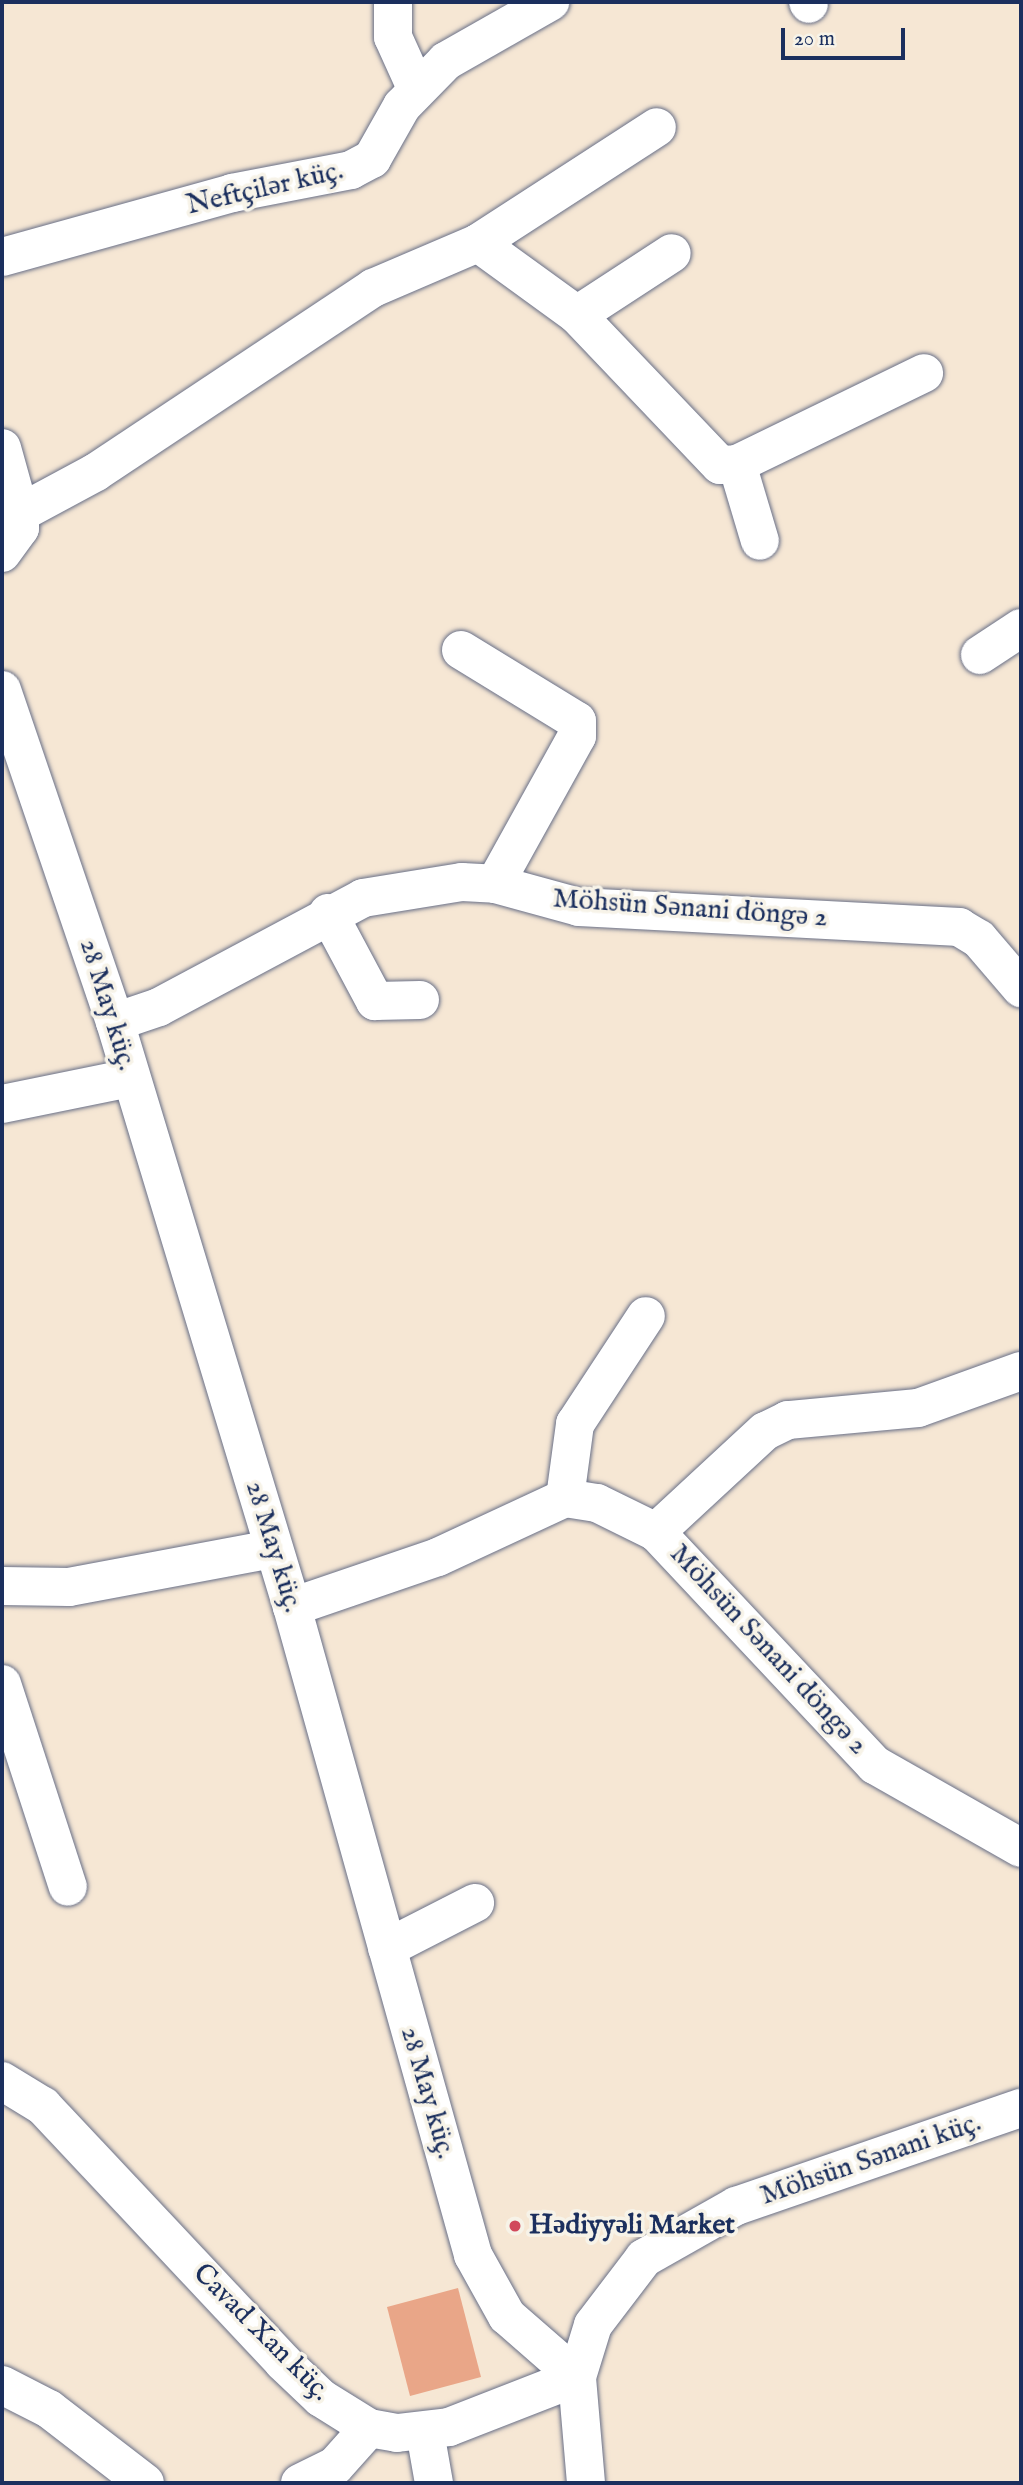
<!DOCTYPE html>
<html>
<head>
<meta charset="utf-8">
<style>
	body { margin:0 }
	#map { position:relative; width:1023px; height:2485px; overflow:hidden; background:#f6e7d4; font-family:"IM FELL English",serif }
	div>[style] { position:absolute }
	.building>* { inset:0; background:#e9a688 }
	.roads { filter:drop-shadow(0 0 2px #686f87) drop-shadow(0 0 2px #686f87) }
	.minor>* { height:38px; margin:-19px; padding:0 19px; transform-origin:19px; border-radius:19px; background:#fff }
	.tertiary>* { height:38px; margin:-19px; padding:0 19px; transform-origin:19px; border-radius:19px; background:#fff }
	.dots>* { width:19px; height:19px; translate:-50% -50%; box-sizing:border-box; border:4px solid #f7f3e8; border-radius:50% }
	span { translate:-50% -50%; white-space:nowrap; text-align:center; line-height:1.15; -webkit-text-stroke:7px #f7f3e8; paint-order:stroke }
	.street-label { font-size:28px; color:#1b2f5e }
	.poi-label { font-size:28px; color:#1b2f5e; font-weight:700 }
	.left { translate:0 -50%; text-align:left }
	.frame { position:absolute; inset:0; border:4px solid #1b2f5e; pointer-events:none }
	.scale { position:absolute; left:781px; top:28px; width:124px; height:32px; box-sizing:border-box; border:4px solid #1b2f5e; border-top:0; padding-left:9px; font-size:21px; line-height:24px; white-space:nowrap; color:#1b2f5e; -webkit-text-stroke:5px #f7f3e8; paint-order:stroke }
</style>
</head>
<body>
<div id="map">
	<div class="building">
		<div style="clip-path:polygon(458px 2288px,481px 2377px,410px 2396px,387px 2307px)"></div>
	</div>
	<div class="roads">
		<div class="minor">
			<div style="left:393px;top:2px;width:35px;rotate:90deg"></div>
			<div style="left:393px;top:37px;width:56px;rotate:65.7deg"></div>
			<div style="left:808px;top:2px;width:2px;rotate:63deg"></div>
			<div style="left:478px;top:243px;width:213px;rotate:-32.9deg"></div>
			<div style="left:2px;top:257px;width:239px;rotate:-15.5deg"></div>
			<div style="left:232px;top:193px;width:121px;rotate:-10.9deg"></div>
			<div style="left:351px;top:170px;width:24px;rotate:-28deg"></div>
			<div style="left:372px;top:159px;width:61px;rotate:-60.5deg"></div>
			<div style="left:402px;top:106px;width:63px;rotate:-45.6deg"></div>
			<div style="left:446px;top:61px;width:120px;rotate:-29.6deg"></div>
			<div style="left:577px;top:315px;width:113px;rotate:-33.1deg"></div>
			<div style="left:2px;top:448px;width:67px;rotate:74.5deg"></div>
			<div style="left:20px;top:513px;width:15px;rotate:90deg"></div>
			<div style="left:20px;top:528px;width:31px;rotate:126deg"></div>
			<div style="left:737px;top:464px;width:80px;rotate:73.4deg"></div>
			<div style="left:20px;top:513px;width:86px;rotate:-28.3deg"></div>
			<div style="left:96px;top:472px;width:333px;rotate:-33.6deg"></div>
			<div style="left:373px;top:288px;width:114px;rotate:-23.2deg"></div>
			<div style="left:478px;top:243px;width:122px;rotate:36deg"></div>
			<div style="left:577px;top:315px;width:207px;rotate:46.4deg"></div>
			<div style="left:720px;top:465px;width:17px;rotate:-3deg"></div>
			<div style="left:737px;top:464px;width:208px;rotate:-25.9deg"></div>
			<div style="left:461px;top:650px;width:136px;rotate:31.5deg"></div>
			<div style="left:577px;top:721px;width:15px;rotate:90deg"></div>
			<div style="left:577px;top:736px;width:169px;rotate:119deg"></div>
			<div style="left:980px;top:655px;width:49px;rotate:-33.4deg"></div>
			<div style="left:2px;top:690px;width:351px;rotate:71.2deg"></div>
			<div style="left:115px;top:1022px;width:611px;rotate:73.17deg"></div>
			<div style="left:292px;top:1607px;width:673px;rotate:74.39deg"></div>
			<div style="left:473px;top:2255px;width:70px;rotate:60.9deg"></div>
			<div style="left:507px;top:2316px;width:93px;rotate:41.1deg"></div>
			<div style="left:328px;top:913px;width:100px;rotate:61.9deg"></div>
			<div style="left:375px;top:1001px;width:45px;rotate:-1.3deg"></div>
			<div style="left:115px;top:1022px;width:46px;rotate:-18.8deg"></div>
			<div style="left:159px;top:1007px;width:231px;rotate:-28.1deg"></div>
			<div style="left:363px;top:898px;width:100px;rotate:-9.2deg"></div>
			<div style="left:462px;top:882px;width:33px;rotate:3deg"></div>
			<div style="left:495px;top:884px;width:87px;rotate:15.3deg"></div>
			<div style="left:579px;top:907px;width:381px;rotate:3deg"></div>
			<div style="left:959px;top:927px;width:23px;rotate:31deg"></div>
			<div style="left:979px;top:939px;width:65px;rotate:49.4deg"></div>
			<div style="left:2px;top:1104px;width:131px;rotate:-11.5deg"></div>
			<div style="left:1021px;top:1371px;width:109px;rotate:160.2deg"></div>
			<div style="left:918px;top:1408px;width:131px;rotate:174.7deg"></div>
			<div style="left:788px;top:1420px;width:25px;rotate:154deg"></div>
			<div style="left:765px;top:1431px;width:149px;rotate:137.2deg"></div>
			<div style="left:656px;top:1532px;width:320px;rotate:46.8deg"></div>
			<div style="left:875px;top:1765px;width:168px;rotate:29.6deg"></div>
			<div style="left:565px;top:1498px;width:75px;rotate:-82.3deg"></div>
			<div style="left:575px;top:1424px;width:129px;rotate:-56.7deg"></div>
			<div style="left:2px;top:1586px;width:67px;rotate:0.9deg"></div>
			<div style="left:69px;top:1587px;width:208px;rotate:-10.6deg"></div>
			<div style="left:292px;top:1607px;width:154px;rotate:-18.9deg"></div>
			<div style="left:438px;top:1557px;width:140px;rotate:-24.9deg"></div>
			<div style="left:565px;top:1498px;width:32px;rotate:9deg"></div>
			<div style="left:597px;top:1503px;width:66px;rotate:26.2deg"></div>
			<div style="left:2px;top:1684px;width:213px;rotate:72deg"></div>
			<div style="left:387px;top:1948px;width:99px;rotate:-27.1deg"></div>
			<div style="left:2px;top:2385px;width:53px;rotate:27.1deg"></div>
			<div style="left:49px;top:2409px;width:121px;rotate:37.6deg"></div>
			<div style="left:425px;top:2432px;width:52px;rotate:80deg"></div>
			<div style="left:300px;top:2483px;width:39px;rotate:-26deg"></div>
			<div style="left:335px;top:2466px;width:51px;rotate:-48.2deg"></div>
		</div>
		<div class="tertiary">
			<div style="left:2px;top:2081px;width:48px;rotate:31.4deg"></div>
			<div style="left:43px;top:2106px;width:351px;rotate:46.8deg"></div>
			<div style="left:283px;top:2362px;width:52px;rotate:43.5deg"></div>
			<div style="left:321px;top:2398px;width:57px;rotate:32deg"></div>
			<div style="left:369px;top:2428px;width:28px;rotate:10deg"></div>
			<div style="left:397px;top:2433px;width:52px;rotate:-6.6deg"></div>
			<div style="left:449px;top:2427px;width:137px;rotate:-21.3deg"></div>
			<div style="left:586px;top:2483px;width:106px;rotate:-94.9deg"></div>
			<div style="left:577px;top:2377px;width:54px;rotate:-72.9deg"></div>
			<div style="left:593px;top:2325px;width:84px;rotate:-52.7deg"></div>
			<div style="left:644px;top:2258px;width:106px;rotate:-29.5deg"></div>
			<div style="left:736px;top:2206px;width:301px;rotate:-19deg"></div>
		</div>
	</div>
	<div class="dots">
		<div style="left:515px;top:2226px;background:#d1495b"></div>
	</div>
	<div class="street-label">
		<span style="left:265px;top:189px;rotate:-13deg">Neftçilər küç.</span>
		<span style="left:690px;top:909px;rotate:4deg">Möhsün Sənani döngə 2</span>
		<span style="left:107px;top:1005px;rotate:73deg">28 May küç.</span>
		<span style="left:273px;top:1547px;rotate:73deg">28 May küç.</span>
		<span style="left:768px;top:1650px;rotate:47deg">Möhsün Sənani döngə 2</span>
		<span style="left:427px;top:2093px;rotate:74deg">28 May küç.</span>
		<span style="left:871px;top:2160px;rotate:-19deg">Möhsün Sənani küç.</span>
		<span style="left:261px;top:2333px;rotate:45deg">Cavad Xan küç.</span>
	</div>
	<div class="poi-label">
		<span class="left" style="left:529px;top:2226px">Hədiyyəli Market</span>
	</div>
	<div class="frame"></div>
	<div class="scale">20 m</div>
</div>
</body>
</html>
